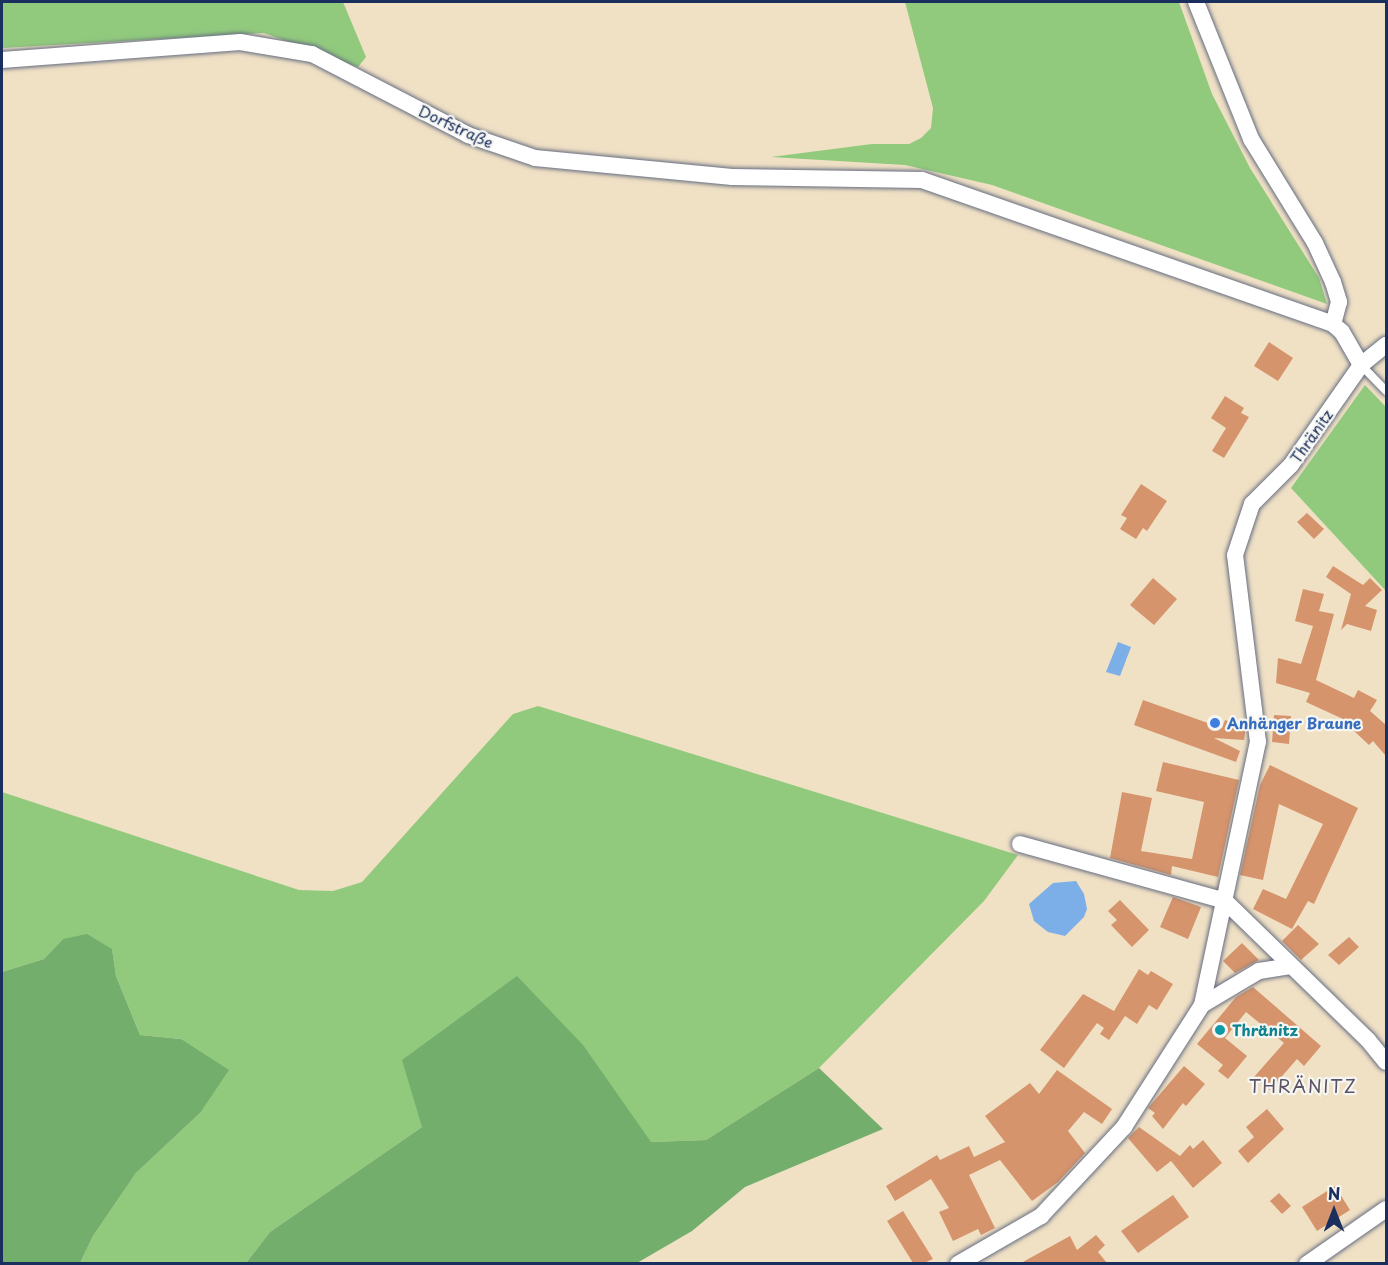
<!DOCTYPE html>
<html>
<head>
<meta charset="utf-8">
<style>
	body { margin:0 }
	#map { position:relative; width:1388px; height:1265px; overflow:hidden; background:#f0e1c5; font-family:"Playpen Sans",sans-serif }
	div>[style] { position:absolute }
	.green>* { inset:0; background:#91ca7d }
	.forest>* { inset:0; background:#74ae6c }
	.water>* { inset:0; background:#7caee8 }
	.building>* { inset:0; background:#d5946c }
	.roads { filter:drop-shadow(0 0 2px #666d82) drop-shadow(0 0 2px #666d82) }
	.service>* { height:8px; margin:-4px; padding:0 4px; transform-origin:4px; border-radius:4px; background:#fff }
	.minor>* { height:16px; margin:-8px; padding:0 8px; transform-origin:8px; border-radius:8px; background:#fff }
	.dots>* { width:16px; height:16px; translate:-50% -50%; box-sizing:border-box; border:3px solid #f6f6f2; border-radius:50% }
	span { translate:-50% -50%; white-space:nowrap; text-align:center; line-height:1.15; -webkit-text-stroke:4.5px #f6f6f2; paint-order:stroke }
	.street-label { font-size:15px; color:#1b2f5e }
	.shop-label { font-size:15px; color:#366cbe; font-weight:700 }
	.left { translate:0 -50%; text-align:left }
	.culture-label { font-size:15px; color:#0d838f; font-weight:700 }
	.quarter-label { font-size:18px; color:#5c5263; letter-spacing:1.5px }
	.frame { position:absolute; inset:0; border:3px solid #1b2f5e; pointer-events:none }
	.north { position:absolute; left:1304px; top:1181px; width:60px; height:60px; -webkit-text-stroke:4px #f6f6f2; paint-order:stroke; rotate:0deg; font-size:16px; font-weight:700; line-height:24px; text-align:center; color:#1b2f5e }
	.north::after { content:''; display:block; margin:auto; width:21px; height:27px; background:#1b2f5e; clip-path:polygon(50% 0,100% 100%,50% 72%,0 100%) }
</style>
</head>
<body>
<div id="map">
	<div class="green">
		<div style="clip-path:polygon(2px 2px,343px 2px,366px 57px,358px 67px,264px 33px,2px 48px)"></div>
		<div style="clip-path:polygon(905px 2px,1179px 2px,1212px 94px,1250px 168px,1319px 278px,1327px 304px,992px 185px,905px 165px,771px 157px,872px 144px,909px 144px,921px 138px,931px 128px,933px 108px)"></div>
		<div style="clip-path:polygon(1365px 385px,1386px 407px,1386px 591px,1291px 488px)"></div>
		<div style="clip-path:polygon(538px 706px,1018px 855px,984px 901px,819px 1068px,706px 1140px,651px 1142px,422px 1127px,270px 1232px,246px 1263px,80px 1263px,93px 1236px,136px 1173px,200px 1113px,182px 1039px,140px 1035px,116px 976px,112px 950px,63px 939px,44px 959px,2px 972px,2px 792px,299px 890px,333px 891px,362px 882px,513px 714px)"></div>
	</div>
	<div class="forest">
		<div style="clip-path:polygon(87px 934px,112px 949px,116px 976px,140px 1035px,181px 1039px,229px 1070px,200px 1113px,136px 1173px,93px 1236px,80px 1263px,2px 1263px,2px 972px,44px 959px,63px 939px)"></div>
		<div style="clip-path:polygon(517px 976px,583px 1045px,651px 1142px,706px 1140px,819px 1068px,883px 1129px,745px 1187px,692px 1231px,637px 1263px,246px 1263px,270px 1232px,422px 1127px,402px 1060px)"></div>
	</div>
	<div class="water">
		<div style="clip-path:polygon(1118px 642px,1131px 647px,1120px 676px,1106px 672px)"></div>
		<div style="clip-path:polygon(1076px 881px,1084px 894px,1087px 909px,1084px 917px,1065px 936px,1048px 932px,1034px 921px,1029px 904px,1053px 883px)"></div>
	</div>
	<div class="building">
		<div style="clip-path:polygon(1269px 342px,1293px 358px,1278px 381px,1254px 366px)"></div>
		<div style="clip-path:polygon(1225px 396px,1244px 408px,1241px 413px,1249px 417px,1224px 458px,1212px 451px,1226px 428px,1211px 418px)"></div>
		<div style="clip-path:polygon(1141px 484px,1167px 501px,1147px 531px,1143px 528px,1136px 539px,1120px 529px,1127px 518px,1121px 515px)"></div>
		<div style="clip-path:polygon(1307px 513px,1324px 529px,1314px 539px,1297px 522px)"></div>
		<div style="clip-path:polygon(1333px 566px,1363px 585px,1370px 578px,1382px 590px,1365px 606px,1377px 610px,1371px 631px,1347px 624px,1341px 630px,1351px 594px,1326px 577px)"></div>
		<div style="clip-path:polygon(1153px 578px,1177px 599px,1154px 625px,1130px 605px)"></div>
		<div style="clip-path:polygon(1303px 589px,1324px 594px,1319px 611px,1334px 614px,1316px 680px,1354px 698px,1358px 690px,1377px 700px,1370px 711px,1386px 725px,1386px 756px,1373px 741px,1369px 745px,1354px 731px,1356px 725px,1306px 702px,1310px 693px,1276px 683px,1278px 658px,1301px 664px,1313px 626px,1295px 621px)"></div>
		<div style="clip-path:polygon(1143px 700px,1222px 728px,1225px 720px,1246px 727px,1244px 740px,1214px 738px,1240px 751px,1236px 762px,1134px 725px)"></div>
		<div style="clip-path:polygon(1274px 715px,1291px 716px,1289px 744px,1272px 742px)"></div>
		<div style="clip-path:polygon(1163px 762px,1239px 780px,1218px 877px,1172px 866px,1171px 875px,1110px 858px,1122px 792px,1152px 798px,1141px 851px,1192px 859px,1204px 802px,1156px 791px)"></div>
		<div style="clip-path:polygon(1270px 765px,1358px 808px,1314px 904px,1308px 901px,1292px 929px,1253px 909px,1263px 889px,1286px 899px,1323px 824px,1279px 804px,1263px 880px,1240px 875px,1260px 785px)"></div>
		<div style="clip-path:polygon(1173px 897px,1201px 907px,1188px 939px,1160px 927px)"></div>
		<div style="clip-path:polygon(1120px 900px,1149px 930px,1132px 947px,1111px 925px,1117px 920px,1108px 911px)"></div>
		<div style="clip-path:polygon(1298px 925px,1319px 944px,1301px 960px,1282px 941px)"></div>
		<div style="clip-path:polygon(1349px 937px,1359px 947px,1339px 965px,1328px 955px)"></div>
		<div style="clip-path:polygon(1242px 943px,1259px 960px,1235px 973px,1223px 961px)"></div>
		<div style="clip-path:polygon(1139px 969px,1148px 975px,1151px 971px,1173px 984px,1157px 1010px,1149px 1005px,1137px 1024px,1125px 1016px,1109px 1040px,1100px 1034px,1104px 1028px,1097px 1023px,1064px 1068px,1040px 1050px,1083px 994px,1114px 1011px)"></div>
		<div style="clip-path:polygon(1253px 987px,1321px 1046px,1304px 1066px,1297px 1059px,1270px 1090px,1254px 1077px,1284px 1043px,1246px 1012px,1225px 1038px,1247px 1056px,1228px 1079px,1218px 1071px,1223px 1065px,1197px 1044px,1236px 997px)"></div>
		<div style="clip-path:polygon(1184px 1066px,1205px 1084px,1186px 1106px,1183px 1103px,1163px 1129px,1152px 1116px,1155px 1113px,1148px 1108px)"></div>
		<div style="clip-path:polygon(1057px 1070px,1112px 1109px,1102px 1124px,1084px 1112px,1068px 1131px,1085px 1153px,1058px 1182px,1032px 1201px,1000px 1160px,969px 1175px,995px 1228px,981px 1235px,978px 1229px,953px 1241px,939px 1212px,949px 1208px,931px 1179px,895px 1201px,886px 1186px,937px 1155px,940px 1160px,969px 1146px,974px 1157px,1005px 1142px,985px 1116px,1030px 1083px,1039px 1094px)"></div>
		<div style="clip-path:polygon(1267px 1109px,1284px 1129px,1248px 1163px,1238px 1151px,1254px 1137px,1246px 1127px)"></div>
		<div style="clip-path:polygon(1139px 1127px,1180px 1156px,1190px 1145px,1193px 1149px,1203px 1140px,1222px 1163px,1193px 1188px,1171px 1161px,1157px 1172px,1128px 1138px)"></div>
		<div style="clip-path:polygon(1335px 1186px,1350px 1210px,1317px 1231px,1302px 1207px)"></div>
		<div style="clip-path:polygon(1279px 1193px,1291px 1206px,1282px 1214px,1270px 1201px)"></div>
		<div style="clip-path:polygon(1173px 1195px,1189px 1217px,1138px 1253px,1121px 1231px)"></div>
		<div style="clip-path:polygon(903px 1211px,933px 1259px,924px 1263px,913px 1263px,887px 1221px)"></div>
		<div style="clip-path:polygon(1096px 1235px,1105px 1245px,1098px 1252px,1107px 1263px,1021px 1263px,1070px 1236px,1077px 1250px)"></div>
	</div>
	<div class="roads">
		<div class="service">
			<div style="left:1361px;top:365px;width:36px;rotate:46deg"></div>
		</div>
		<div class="minor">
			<div style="left:1196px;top:2px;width:148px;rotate:68.1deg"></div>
			<div style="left:1251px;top:139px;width:122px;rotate:58.4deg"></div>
			<div style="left:1315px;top:243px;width:43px;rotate:65.2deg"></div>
			<div style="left:1333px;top:282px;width:21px;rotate:73deg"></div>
			<div style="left:1339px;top:302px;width:23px;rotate:105deg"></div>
			<div style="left:1333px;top:324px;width:12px;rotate:42deg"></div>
			<div style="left:1342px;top:332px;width:38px;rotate:60deg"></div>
			<div style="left:2px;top:60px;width:239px;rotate:-4.3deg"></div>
			<div style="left:240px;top:42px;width:73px;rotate:9.5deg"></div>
			<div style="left:312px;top:54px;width:176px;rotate:27.4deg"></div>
			<div style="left:468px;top:135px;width:71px;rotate:18.9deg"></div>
			<div style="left:535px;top:158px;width:198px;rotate:5.5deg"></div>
			<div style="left:732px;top:177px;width:190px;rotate:0.9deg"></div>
			<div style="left:922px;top:180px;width:435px;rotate:19.3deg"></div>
			<div style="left:1020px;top:844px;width:213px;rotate:15.5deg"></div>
			<div style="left:1225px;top:901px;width:199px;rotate:44.2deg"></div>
			<div style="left:1368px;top:1040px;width:28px;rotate:51deg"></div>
			<div style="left:1202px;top:1005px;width:66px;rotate:-30.8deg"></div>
			<div style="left:1259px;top:971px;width:30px;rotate:-9deg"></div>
			<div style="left:958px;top:1264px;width:96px;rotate:-30deg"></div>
			<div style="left:1041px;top:1216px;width:122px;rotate:-47deg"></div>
			<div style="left:1124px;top:1127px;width:145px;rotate:-57.4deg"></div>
			<div style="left:1202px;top:1005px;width:269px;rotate:-78deg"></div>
			<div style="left:1258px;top:742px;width:188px;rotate:-97deg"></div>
			<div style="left:1235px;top:555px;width:54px;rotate:-71.6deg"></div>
			<div style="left:1252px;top:504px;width:55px;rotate:-45deg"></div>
			<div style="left:1291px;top:465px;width:122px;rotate:-55deg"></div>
			<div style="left:1361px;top:365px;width:32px;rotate:-39deg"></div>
			<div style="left:1307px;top:1264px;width:96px;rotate:-34.8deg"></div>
		</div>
	</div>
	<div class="dots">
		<div style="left:1215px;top:723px;background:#3f7fe0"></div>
		<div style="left:1220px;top:1030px;background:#0f9aa8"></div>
	</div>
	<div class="street-label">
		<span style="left:456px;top:126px;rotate:25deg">Dorfstraße</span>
		<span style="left:1311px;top:436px;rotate:-55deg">Thränitz</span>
	</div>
	<div class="shop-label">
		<span class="left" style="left:1227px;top:723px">Anhänger Braune</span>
	</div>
	<div class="culture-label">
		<span class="left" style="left:1232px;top:1030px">Thränitz</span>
	</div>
	<div class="quarter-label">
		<span style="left:1303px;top:1086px">THRÄNITZ</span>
	</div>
	<div class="frame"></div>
	<div class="north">N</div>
</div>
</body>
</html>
